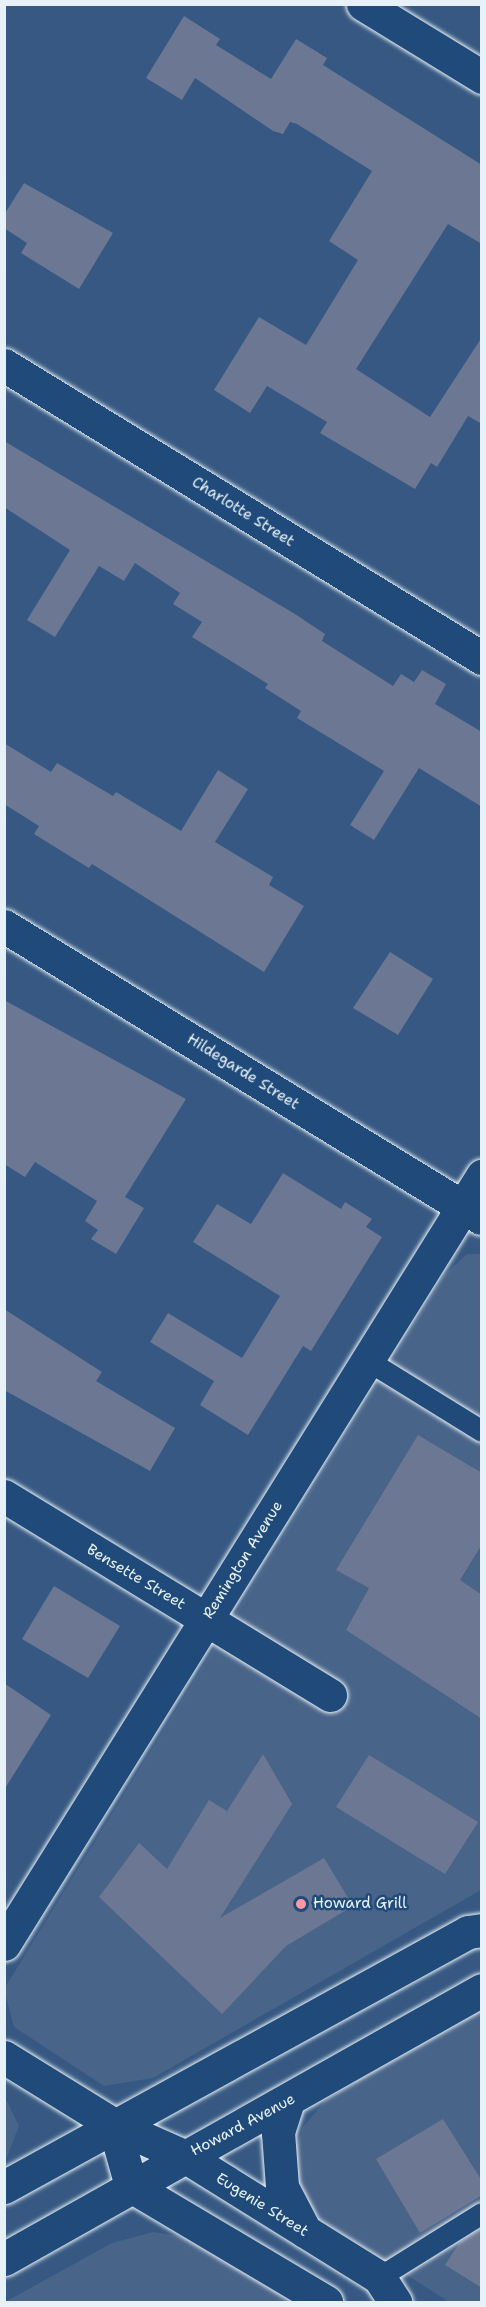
<!DOCTYPE html>
<html>
<head>
<meta charset="utf-8">
<style>
	body { margin:0 }
	#map { position:relative; width:486px; height:2307px; overflow:hidden; background:#365882; font-family:"Shantell Sans",sans-serif }
	div>[style] { position:absolute }
	.built>* { inset:0; background:#496489 }
	.building>* { inset:0; background:#6c7794 }
	.roads { filter:drop-shadow(0 0 2px #e8f1f8) drop-shadow(0 0 2px #e8f1f8) }
	.lane>* { height:21px; margin:-10.5px; padding:0 10.5px; transform-origin:10.5px; border-radius:10.5px; background:#1f4a7a }
	.street>* { height:33px; margin:-16.5px; padding:0 16.5px; transform-origin:16.5px; border-radius:16.5px; background:#1f4a7a }
	.secondary>* { height:33px; margin:-16.5px; padding:0 16.5px; transform-origin:16.5px; border-radius:16.5px; background:#1f4a7a }
	.dots>* { width:16px; height:16px; translate:-50% -50%; box-sizing:border-box; border:3px solid #1f4a7a; border-radius:50% }
	span { translate:-50% -50%; white-space:nowrap; text-align:center; line-height:1.15; -webkit-text-stroke:5px #1f4a7a; paint-order:stroke }
	.street-label { font-size:15px; color:#e8f1f8 }
	.poi-label { font-size:15px; color:#e8f1f8 }
	.left { translate:0 -50%; text-align:left }
	.frame { position:absolute; inset:0; border:6px solid #e8f1f8; pointer-events:none }
</style>
</head>
<body>
<div id="map">
	<div class="built">
		<div style="clip-path:polygon(467px 1254px,481px 1254px,481px 1890px,153px 2078px,104px 2086px,14px 2027px,4px 1989px,445px 1274px)"></div>
		<div style="clip-path:polygon(481px 2006px,481px 2302px,449px 2302px,319px 2219px,298px 2184px,294px 2155px,303px 2127px,326px 2100px)"></div>
		<div style="clip-path:polygon(5px 2097px,19px 2126px,5px 2162px)"></div>
		<div style="clip-path:polygon(153px 2232px,187px 2237px,292px 2302px,5px 2302px,112px 2243px)"></div>
	</div>
	<div class="building">
		<div style="clip-path:polygon(184px 16px,220px 39px,216px 45px,271px 79px,296px 39px,327px 58px,323px 65px,482px 165px,482px 244px,448px 224px,356px 369px,430px 417px,482px 337px,482px 424px,468px 416px,437px 467px,431px 463px,415px 489px,320px 433px,327px 422px,267px 386px,250px 413px,214px 390px,259px 317px,306px 345px,358px 260px,329px 241px,372px 171px,297px 124px,290px 122px,283px 134px,273px 131px,195px 78px,182px 100px,146px 78px)"></div>
		<div style="clip-path:polygon(24px 183px,113px 233px,79px 289px,21px 253px,27px 243px,4px 228px,4px 215px)"></div>
		<div style="clip-path:polygon(4px 441px,295px 614px,325px 634px,322px 641px,393px 686px,401px 674px,414px 682px,422px 670px,446px 684px,435px 704px,482px 732px,482px 807px,419px 768px,374px 840px,350px 825px,384px 771px,297px 718px,301px 711px,265px 688px,268px 684px,192px 637px,202px 622px,173px 604px,180px 593px,135px 563px,124px 581px,99px 566px,55px 637px,27px 620px,70px 550px,4px 507px)"></div>
		<div style="clip-path:polygon(4px 743px,51px 772px,57px 763px,113px 796px,116px 792px,181px 831px,218px 770px,248px 789px,215px 842px,273px 877px,269px 885px,304px 906px,264px 972px,92px 864px,89px 868px,34px 834px,39px 826px,4px 804px)"></div>
		<div style="clip-path:polygon(390px 952px,433px 979px,398px 1035px,353px 1008px)"></div>
		<div style="clip-path:polygon(4px 1000px,186px 1099px,125px 1197px,144px 1208px,116px 1254px,91px 1239px,98px 1230px,85px 1221px,97px 1201px,35px 1162px,25px 1177px,4px 1164px)"></div>
		<div style="clip-path:polygon(283px 1173px,341px 1209px,345px 1202px,372px 1219px,366px 1227px,382px 1237px,311px 1351px,303px 1346px,248px 1435px,200px 1405px,214px 1381px,150px 1342px,168px 1313px,242px 1358px,280px 1296px,193px 1242px,217px 1204px,251px 1224px)"></div>
		<div style="clip-path:polygon(4px 1309px,102px 1372px,96px 1381px,175px 1428px,150px 1471px,4px 1390px)"></div>
		<div style="clip-path:polygon(418px 1435px,482px 1473px,482px 1544px,460px 1580px,482px 1595px,482px 1719px,346px 1630px,369px 1588px,336px 1570px)"></div>
		<div style="clip-path:polygon(54px 1586px,120px 1626px,88px 1678px,22px 1639px)"></div>
		<div style="clip-path:polygon(4px 1683px,51px 1715px,4px 1790px)"></div>
		<div style="clip-path:polygon(263px 1754px,292px 1804px,220px 1918px,324px 1858px,353px 1906px,286px 1946px,222px 2014px,99px 1897px,139px 1843px,167px 1869px,209px 1800px,227px 1811px)"></div>
		<div style="clip-path:polygon(369px 1755px,478px 1822px,445px 1874px,336px 1807px)"></div>
		<div style="clip-path:polygon(443px 2119px,482px 2181px,482px 2195px,420px 2233px,376px 2159px)"></div>
		<div style="clip-path:polygon(482px 2228px,482px 2288px,445px 2265px,460px 2242px)"></div>
	</div>
	<div class="roads">
		<div class="lane">
			<div style="left:367px;top:1360px;width:135px;rotate:31.7deg"></div>
			<div style="left:379px;top:2277px;width:121px;rotate:-31.9deg"></div>
		</div>
		<div class="street">
			<div style="left:363px;top:4px;width:140px;rotate:31.5deg"></div>
			<div style="left:4px;top:365px;width:561px;rotate:31.51deg"></div>
			<div style="left:4px;top:926px;width:559px;rotate:31.47deg"></div>
			<div style="left:4px;top:1496px;width:382px;rotate:31.4deg"></div>
			<div style="left:4px;top:1944px;width:905px;rotate:-58.1deg"></div>
			<div style="left:4px;top:2057px;width:129px;rotate:31.7deg"></div>
		</div>
		<div class="secondary">
			<div style="left:288px;top:2101px;width:33px;rotate:108deg"></div>
			<div style="left:278px;top:2132px;width:55px;rotate:85.8deg"></div>
			<div style="left:282px;top:2187px;width:50px;rotate:62.4deg"></div>
			<div style="left:114px;top:2125px;width:79px;rotate:24deg"></div>
			<div style="left:186px;top:2157px;width:227px;rotate:31.9deg"></div>
			<div style="left:379px;top:2277px;width:30px;rotate:57deg"></div>
			<div style="left:114px;top:2125px;width:63px;rotate:74.4deg"></div>
			<div style="left:131px;top:2186px;width:227px;rotate:30.7deg"></div>
			<div style="left:4px;top:2187px;width:529px;rotate:-28.79deg"></div>
			<div style="left:468px;top:1932px;width:14px;rotate:-8deg"></div>
			<div style="left:4px;top:2259px;width:548px;rotate:-29.37deg"></div>
		</div>
	</div>
	<div class="dots">
		<div style="left:301px;top:1904px;background:#ff9aa2"></div>
	</div>
	<div class="street-label">
		<span style="left:243px;top:512px;rotate:32deg">Charlotte Street</span>
		<span style="left:243px;top:1072px;rotate:32deg">Hildegarde Street</span>
		<span style="left:243px;top:1560px;rotate:-58deg">Remington Avenue</span>
		<span style="left:136px;top:1577px;rotate:31deg">Bensette Street</span>
		<span style="left:243px;top:2125px;rotate:-28deg">Howard Avenue</span>
		<span style="left:262px;top:2205px;rotate:32deg">Eugenie Street</span>
	</div>
	<div class="poi-label">
		<span class="left" style="left:313px;top:1904px">Howard Grill</span>
	</div>
	<div class="frame"></div>
</div>
</body>
</html>
